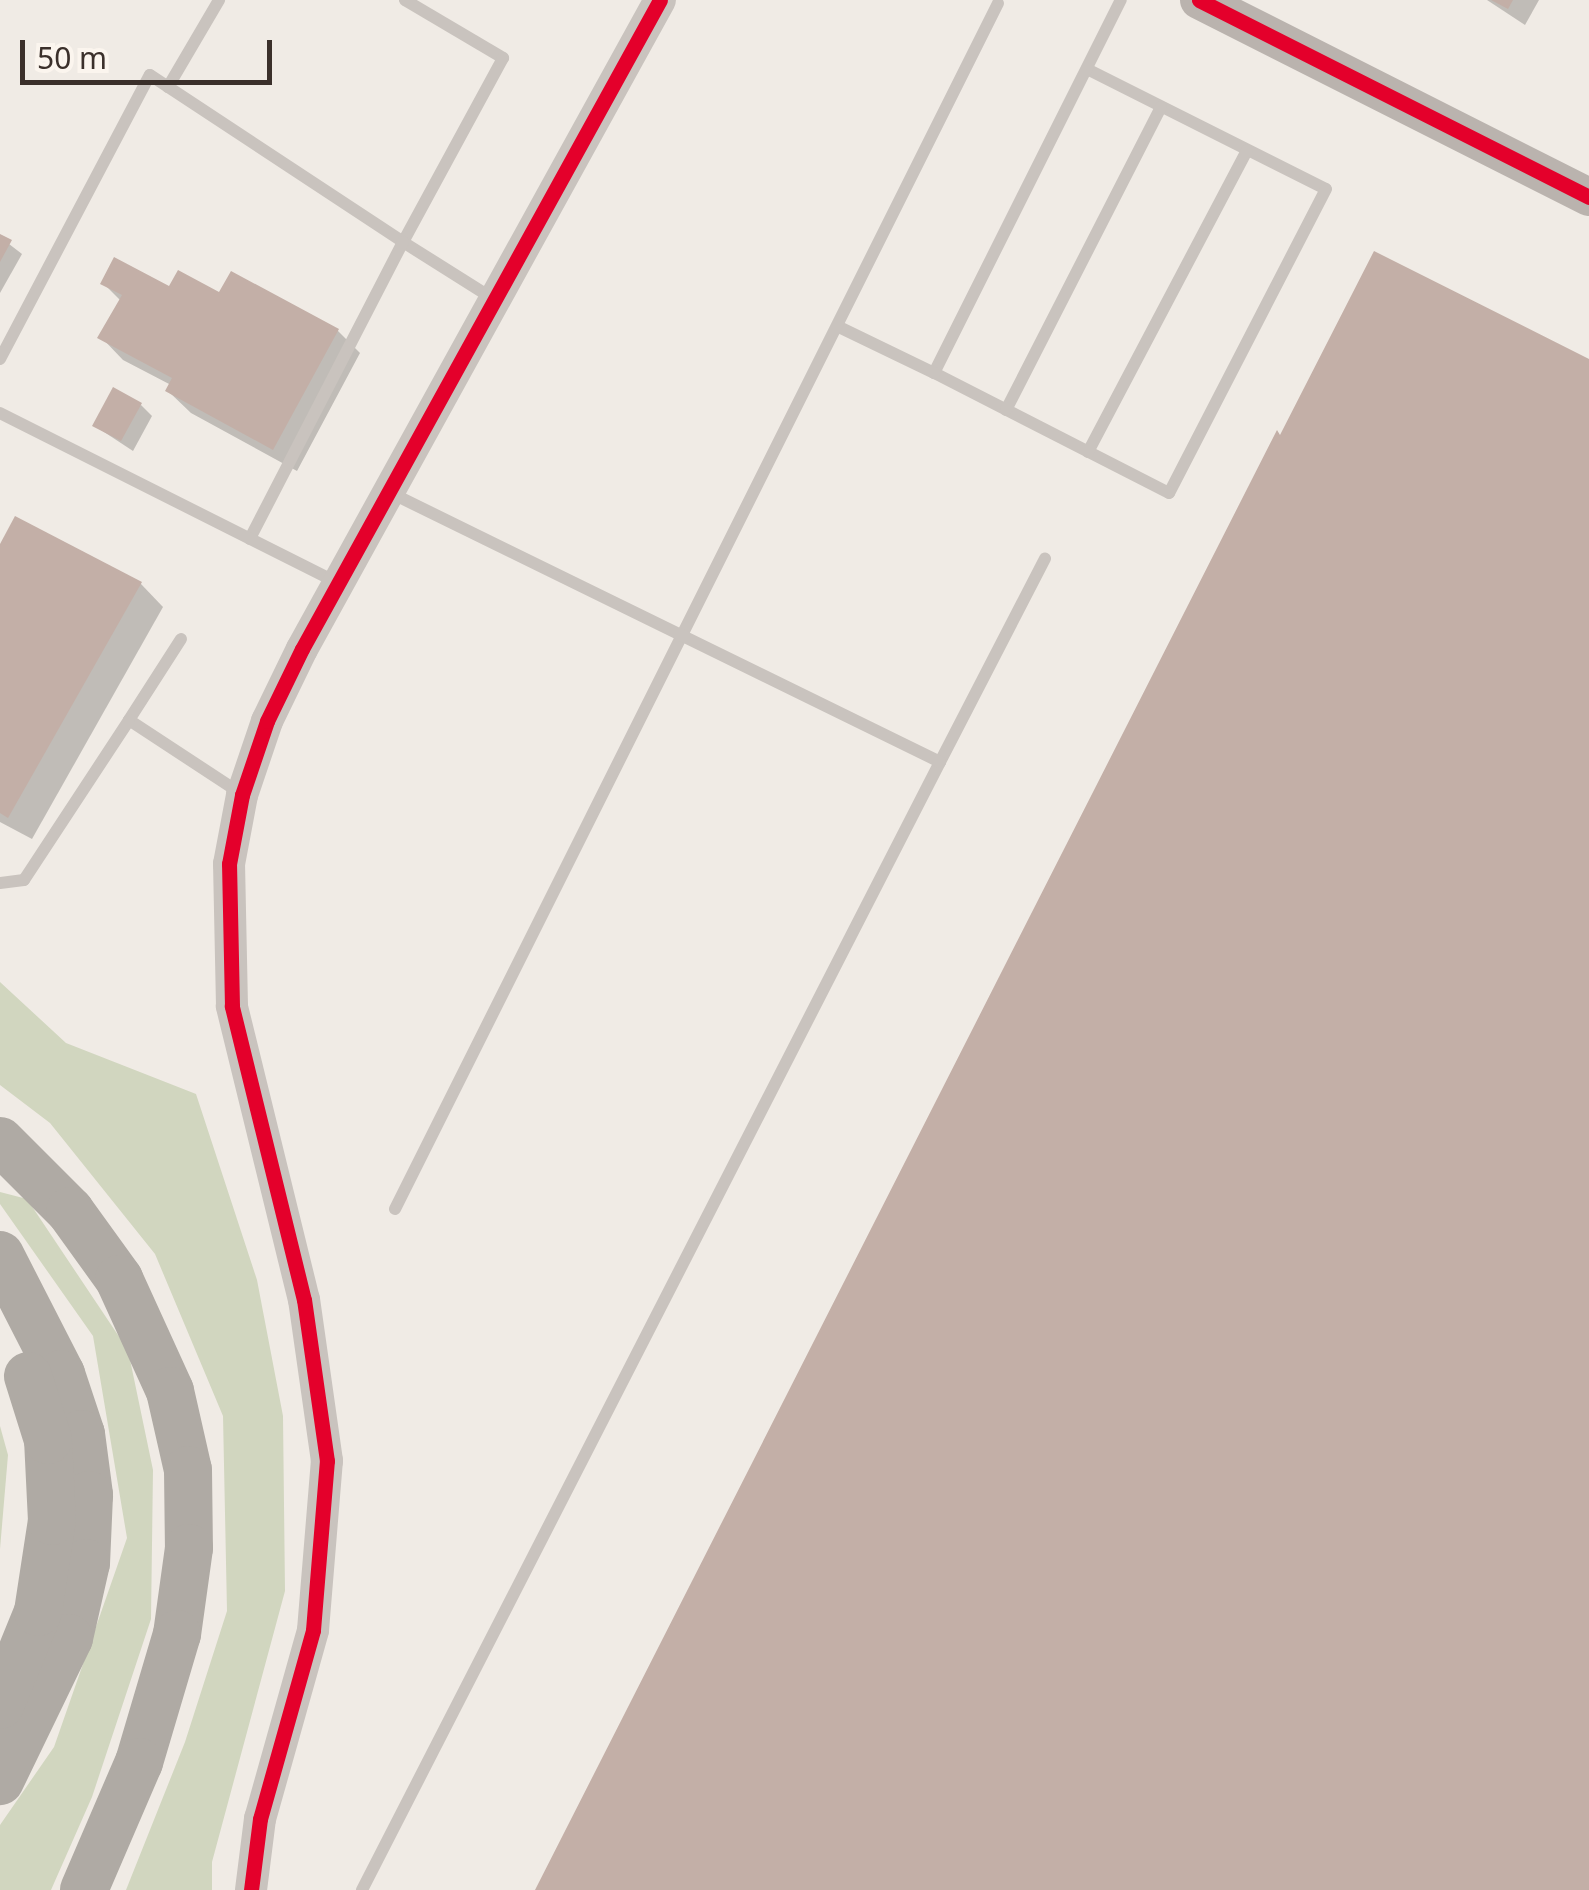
<!DOCTYPE html>
<html>
<head>
<meta charset="utf-8">
<style>
	body { margin:0 }
	#map { position:relative; width:1589px; height:1890px; overflow:hidden; background:#f0ebe5; font-family:"Noto Sans",sans-serif }
	div>[style] { position:absolute }
	.green>* { inset:0; background:#d1d6bf }
	.shadow>* { inset:0; background:#0003 }
	.building>* { inset:0; background:#c3afa7 }
	.service>* { height:12px; margin:-6px; padding:0 6px; transform-origin:6px; border-radius:6px; background:#c9c3be }
	.tertiary>* { height:32px; margin:-16px; padding:0 16px; transform-origin:16px; border-radius:16px; background:#c9c3be }
	.secondary>* { height:38px; margin:-19px; padding:0 19px; transform-origin:19px; border-radius:19px; background:#bab3ae }
	.motorway>* { height:48px; margin:-24px; padding:0 24px; transform-origin:24px; border-radius:24px; background:#afaaa4 }
	.bus-1>* { height:15px; margin:-7.5px; padding:0 7.5px; transform-origin:7.5px; border-radius:7.5px; background:#e4002b }
	span { translate:-50% -50%; white-space:nowrap; text-align:center; line-height:1.15; -webkit-text-stroke:9px #fbf5ee; paint-order:stroke }
	.scale { position:absolute; left:20px; top:40px; width:252px; height:45px; box-sizing:border-box; border:5px solid #3b302b; border-top:0; padding-left:12px; font-size:30px; line-height:35px; white-space:nowrap; color:#3b302b; -webkit-text-stroke:8px #fbf5ee; paint-order:stroke }
</style>
</head>
<body>
<div id="map">
	<div class="green">
		<div style="clip-path:polygon(0 982px,66px 1043px,196px 1094px,257px 1280px,283px 1416px,285px 1591px,212px 1862px,212px 1890px,126px 1890px,185px 1742px,227px 1611px,223px 1416px,155px 1254px,50px 1123px,0 1085px)"></div>
		<div style="clip-path:polygon(0 1192px,27px 1199px,128px 1350px,153px 1470px,151px 1619px,92px 1797px,51px 1890px,0 1890px,0 1825px,54px 1747px,127px 1538px,93px 1336px,0 1204px)"></div>
		<div style="clip-path:polygon(0 1426px,8px 1455px,0 1549px)"></div>
	</div>
	<div class="shadow">
		<div style="clip-path:polygon(1487px 0,1539px 0,1525px 25px)"></div>
		<div style="clip-path:polygon(0 237px,22px 254px,0 293px)"></div>
		<div style="clip-path:polygon(103px 283px,220px 296px,338px 331px,360px 353px,297px 471px,191px 413px,168px 391px,171px 385px,123px 360px,101px 337px,121px 301px)"></div>
		<div style="clip-path:polygon(141px 405px,152px 416px,133px 451px,95px 426px)"></div>
		<div style="clip-path:polygon(0 550px,141px 584px,163px 607px,32px 839px,0 822px)"></div>
	</div>
	<div class="building">
		<div style="clip-path:polygon(1491px 0,1513px 0,1508px 9px)"></div>
		<div style="clip-path:polygon(0 234px,12px 240px,0 262px)"></div>
		<div style="clip-path:polygon(1374px 251px,1589px 359px,1589px 1890px,535px 1890px,1277px 430px,1280px 435px)"></div>
		<div style="clip-path:polygon(114px 257px,169px 286px,178px 270px,219px 292px,231px 271px,339px 329px,273px 450px,165px 391px,172px 378px,97px 338px,122px 295px,100px 284px)"></div>
		<div style="clip-path:polygon(113px 387px,142px 403px,121px 441px,92px 426px)"></div>
		<div style="clip-path:polygon(15px 516px,142px 582px,8px 818px,0 813px,0 544px)"></div>
	</div>
	<div class="service">
		<div style="left:405px;top:0;width:114px;rotate:30.6deg"></div>
		<div style="left:503px;top:58px;width:209px;rotate:118.5deg"></div>
		<div style="left:403px;top:242px;width:109px;rotate:32.2deg"></div>
		<div style="left:1087px;top:69px;width:267px;rotate:26.7deg"></div>
		<div style="left:1326px;top:189px;width:342px;rotate:117.3deg"></div>
		<div style="left:1169px;top:493px;width:264px;rotate:-152.9deg"></div>
		<div style="left:934px;top:373px;width:417px;rotate:-63.4deg"></div>
		<div style="left:168px;top:87px;width:101px;rotate:-59.6deg"></div>
		<div style="left:839px;top:327px;width:106px;rotate:25.8deg"></div>
		<div style="left:0;top:359px;width:321px;rotate:-62.2deg"></div>
		<div style="left:150px;top:75px;width:303px;rotate:33.4deg"></div>
		<div style="left:403px;top:242px;width:334px;rotate:117.3deg"></div>
		<div style="left:1006px;top:410px;width:340px;rotate:-62.9deg"></div>
		<div style="left:0;top:413px;width:376px;rotate:26.7deg"></div>
		<div style="left:1088px;top:452px;width:341px;rotate:-62.2deg"></div>
		<div style="left:181px;top:639px;width:96px;rotate:122.7deg"></div>
		<div style="left:129px;top:720px;width:133px;rotate:33.3deg"></div>
		<div style="left:940px;top:762px;width:229px;rotate:-62.7deg"></div>
		<div style="left:0;top:883px;width:24px;rotate:-7deg"></div>
		<div style="left:24px;top:880px;width:191px;rotate:-56.7deg"></div>
		<div style="left:395px;top:1209px;width:1348px;rotate:-63.43deg"></div>
		<div style="left:362px;top:1890px;width:1267px;rotate:-62.87deg"></div>
		<div style="left:940px;top:762px;width:611px;rotate:-153.9deg"></div>
	</div>
	<div class="tertiary">
		<div style="left:251px;top:1890px;width:72px;rotate:-82.8deg"></div>
		<div style="left:260px;top:1819px;width:196px;rotate:-74.3deg"></div>
		<div style="left:313px;top:1630px;width:170px;rotate:-85.3deg"></div>
		<div style="left:327px;top:1461px;width:163px;rotate:-98.1deg"></div>
		<div style="left:304px;top:1300px;width:303px;rotate:-103.8deg"></div>
		<div style="left:232px;top:1006px;width:142px;rotate:-91.2deg"></div>
		<div style="left:229px;top:864px;width:70px;rotate:-79.3deg"></div>
		<div style="left:242px;top:795px;width:78px;rotate:-71.3deg"></div>
		<div style="left:267px;top:721px;width:80px;rotate:-64.1deg"></div>
		<div style="left:302px;top:649px;width:741px;rotate:-61.12deg"></div>
	</div>
	<div class="secondary">
		<div style="left:1199px;top:0;width:437px;rotate:26.8deg"></div>
	</div>
	<div class="motorway">
		<div style="left:0;top:1141px;width:99px;rotate:45deg"></div>
		<div style="left:70px;top:1211px;width:84px;rotate:54.2deg"></div>
		<div style="left:119px;top:1279px;width:123px;rotate:65.5deg"></div>
		<div style="left:170px;top:1391px;width:81px;rotate:77.2deg"></div>
		<div style="left:188px;top:1470px;width:78px;rotate:89.3deg"></div>
		<div style="left:189px;top:1548px;width:87px;rotate:97.9deg"></div>
		<div style="left:177px;top:1634px;width:134px;rotate:106.5deg"></div>
		<div style="left:139px;top:1762px;width:139px;rotate:113.3deg"></div>
		<div style="left:0;top:1255px;width:134px;rotate:62.9deg"></div>
		<div style="left:61px;top:1374px;width:63px;rotate:71.6deg"></div>
		<div style="left:81px;top:1434px;width:62px;rotate:82.5deg"></div>
		<div style="left:89px;top:1495px;width:68px;rotate:92.5deg"></div>
		<div style="left:86px;top:1563px;width:77px;rotate:102.8deg"></div>
		<div style="left:69px;top:1638px;width:159px;rotate:115.8deg"></div>
		<div style="left:0;top:1705px;width:100px;rotate:-67.8deg"></div>
		<div style="left:38px;top:1612px;width:92px;rotate:-81.3deg"></div>
		<div style="left:52px;top:1521px;width:81px;rotate:-92.8deg"></div>
		<div style="left:48px;top:1440px;width:67px;rotate:-107.4deg"></div>
	</div>
	<div class="bus-1">
		<div style="left:1199px;top:0;width:437px;rotate:26.8deg"></div>
		<div style="left:251px;top:1890px;width:72px;rotate:-82.8deg"></div>
		<div style="left:260px;top:1819px;width:196px;rotate:-74.3deg"></div>
		<div style="left:313px;top:1630px;width:170px;rotate:-85.3deg"></div>
		<div style="left:327px;top:1461px;width:163px;rotate:-98.1deg"></div>
		<div style="left:304px;top:1300px;width:303px;rotate:-103.8deg"></div>
		<div style="left:232px;top:1006px;width:142px;rotate:-91.2deg"></div>
		<div style="left:229px;top:864px;width:70px;rotate:-79.3deg"></div>
		<div style="left:242px;top:795px;width:78px;rotate:-71.3deg"></div>
		<div style="left:267px;top:721px;width:80px;rotate:-64.1deg"></div>
		<div style="left:302px;top:649px;width:741px;rotate:-61.12deg"></div>
	</div>
	<div class="scale">50 m</div>
</div>
</body>
</html>
